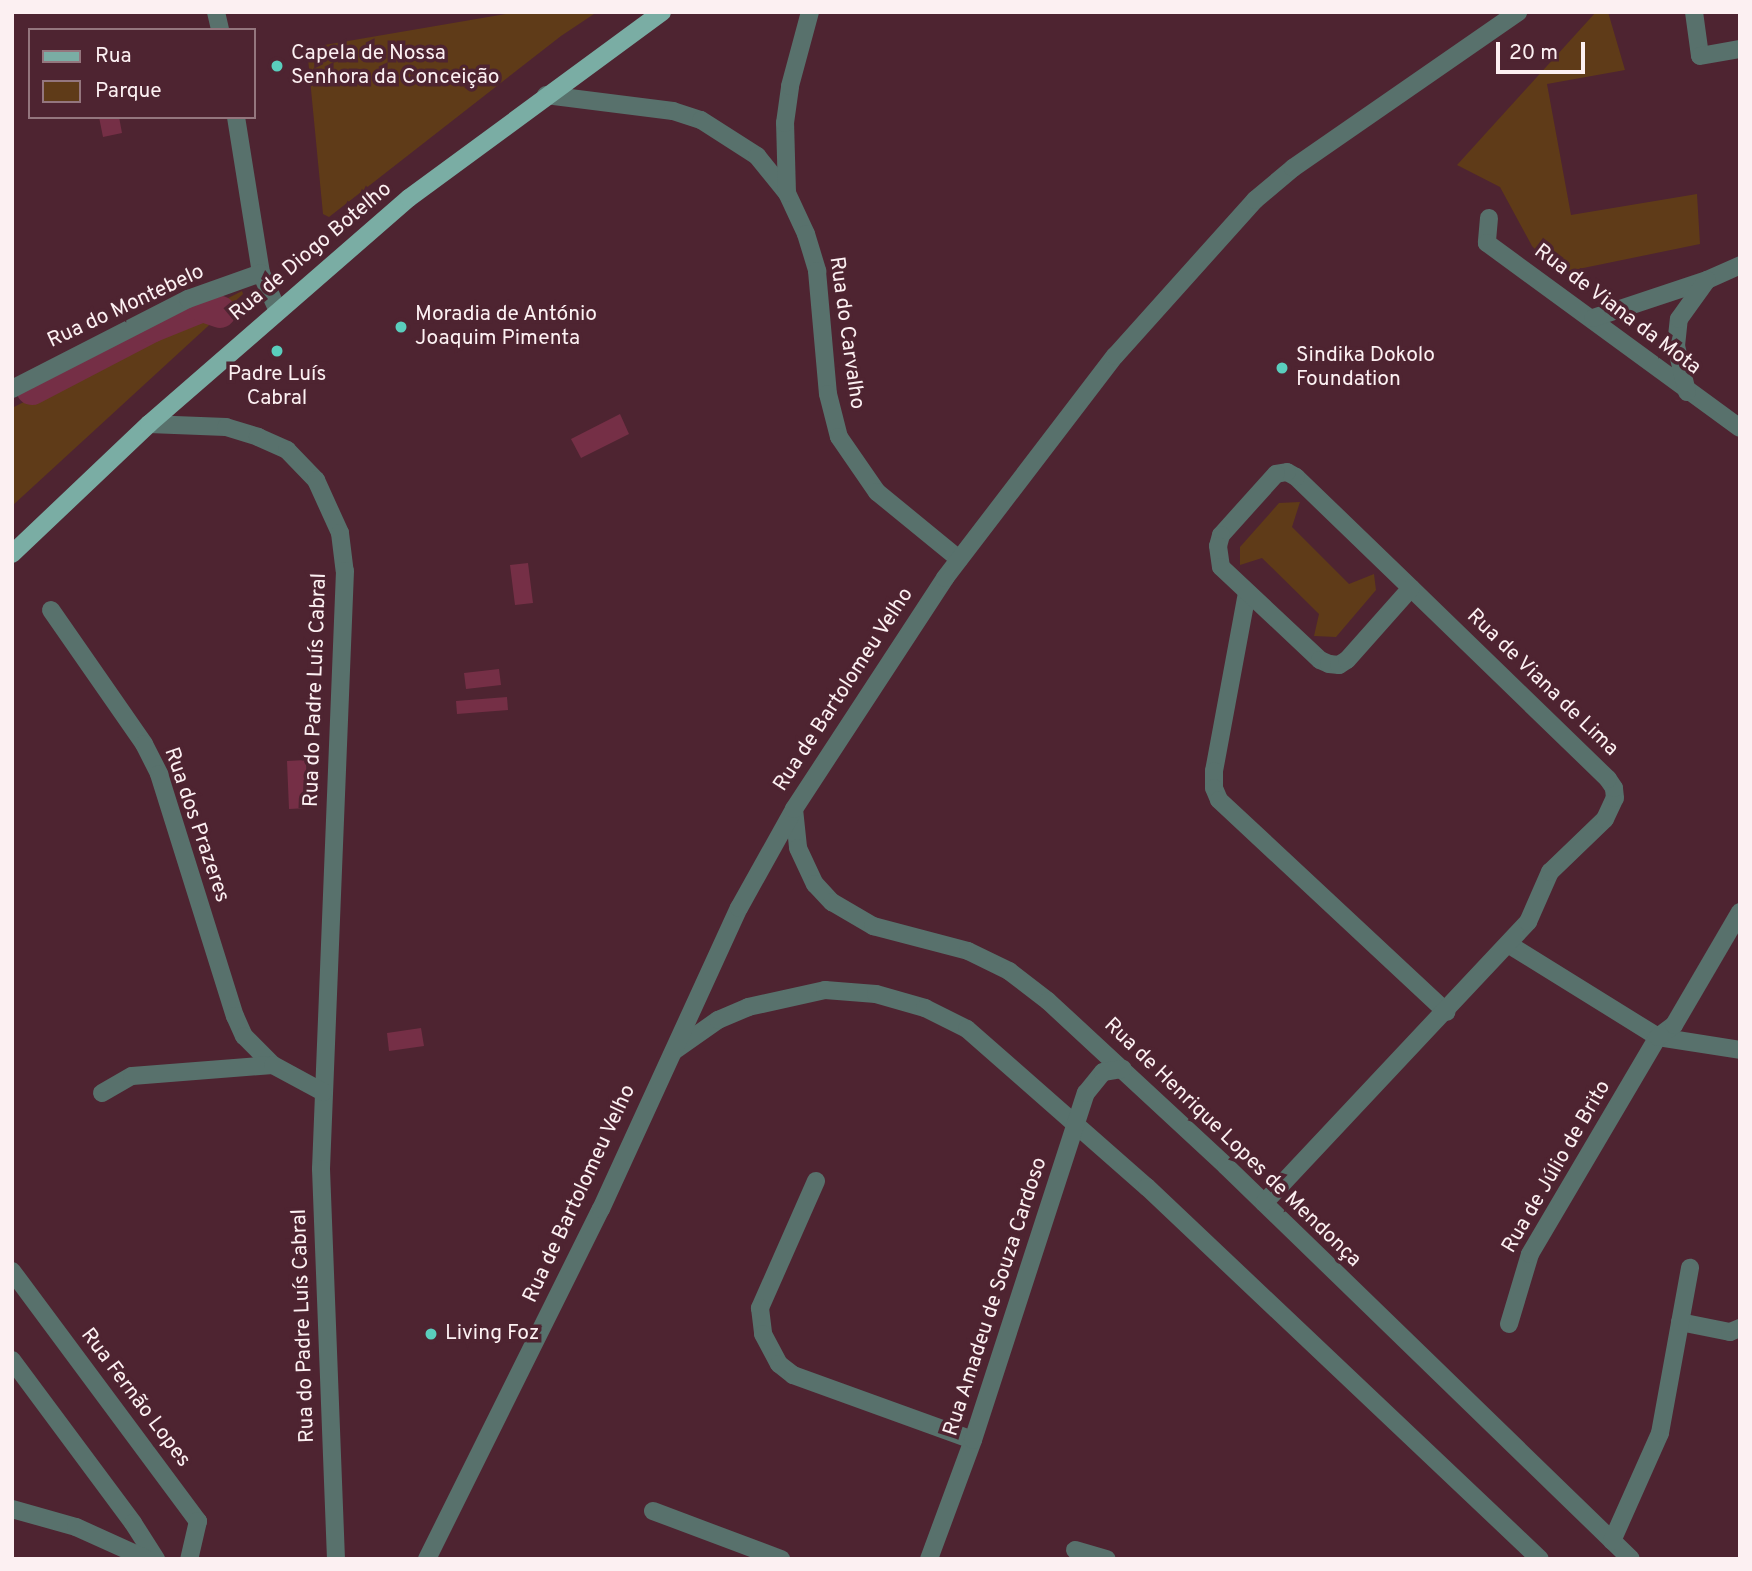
<!DOCTYPE html>
<html>
<head>
<meta charset="utf-8">
<style>
	body { margin:0 }
	#map { position:relative; width:1752px; height:1571px; overflow:hidden; background:#4e2431; font-family:Overpass,sans-serif }
	div>[style] { position:absolute }
	.green>* { inset:0; background:#5f3b18 }
	.water>* { inset:0; background:#752f46 }
	.canal>* { height:32px; margin:-16px; padding:0 16px; transform-origin:16px; border-radius:16px; background:#752f46 }
	.minor>* { height:18px; margin:-9px; padding:0 9px; transform-origin:9px; border-radius:9px; background:#58716c }
	.major>* { height:18px; margin:-9px; padding:0 9px; transform-origin:9px; border-radius:9px; background:#7aada4 }
	.dots>* { width:19px; height:19px; translate:-50% -50%; box-sizing:border-box; border:4px solid #4e2431; border-radius:50% }
	span { translate:-50% -50%; white-space:nowrap; text-align:center; line-height:1.15; -webkit-text-stroke:7px #4e2431; paint-order:stroke }
	.poi-label { font-size:21px; color:#fcf0f2 }
	.left { translate:0 -50%; text-align:left }
	.street-label { font-size:21px; color:#fcf0f2 }
	.frame { position:absolute; inset:0; border:14px solid #fcf0f2; pointer-events:none }
	.legend { position:absolute; left:28px; top:28px; width:228px; height:91px; box-sizing:border-box; background:#4e2431; border:2px solid #94767e; margin:0; padding:9px 12px; list-style:none; font-size:21px; color:#fcf0f2 }
	.legend li { display:flex; align-items:center; gap:14px; height:35px }
	.legend b { width:35px; border:2px solid #94767e }
	.scale { position:absolute; left:1496px; top:42px; width:89px; height:32px; box-sizing:border-box; border:4px solid #fcf0f2; border-top:0; padding-left:9px; font-size:21px; line-height:24px; white-space:nowrap; color:#fcf0f2; -webkit-text-stroke:5px #4e2431; paint-order:stroke }
</style>
</head>
<body>
<div id="map">
	<div class="green">
		<div style="clip-path:polygon(517px 12px,597px 12px,561px 36px,329px 217px,323px 214px,307px 48px)"></div>
		<div style="clip-path:polygon(1596px 12px,1608px 12px,1625px 70px,1547px 84px,1571px 215px,1697px 194px,1700px 244px,1559px 273px,1532px 246px,1500px 187px,1457px 165px)"></div>
		<div style="clip-path:polygon(242px 291px,243px 294px,12px 506px,12px 408px)"></div>
		<div style="clip-path:polygon(1300px 502px,1292px 527px,1349px 584px,1374px 574px,1376px 590px,1336px 637px,1314px 636px,1319px 614px,1262px 558px,1240px 565px,1240px 547px,1279px 503px)"></div>
	</div>
	<div class="water">
		<div style="clip-path:polygon(99px 117px,119px 117px,122px 133px,103px 137px)"></div>
		<div style="clip-path:polygon(620px 414px,629px 434px,581px 458px,571px 439px)"></div>
		<div style="clip-path:polygon(528px 563px,533px 603px,515px 605px,510px 565px)"></div>
		<div style="clip-path:polygon(499px 669px,501px 685px,466px 689px,464px 673px)"></div>
		<div style="clip-path:polygon(507px 697px,508px 710px,457px 714px,456px 701px)"></div>
		<div style="clip-path:polygon(306px 760px,307px 808px,289px 809px,287px 761px)"></div>
		<div style="clip-path:polygon(421px 1028px,424px 1046px,389px 1051px,387px 1033px)"></div>
	</div>
	<div class="canal">
		<div style="left:32px;top:389px;width:134px;rotate:-27.5deg"></div>
		<div style="left:151px;top:327px;width:56px;rotate:-22deg"></div>
		<div style="left:203px;top:306px;width:18px;rotate:19deg"></div>
	</div>
	<div class="minor">
		<div style="left:216px;top:12px;width:18px;rotate:77deg"></div>
		<div style="left:1694px;top:12px;width:44px;rotate:82.2deg"></div>
		<div style="left:1700px;top:56px;width:41px;rotate:-9.9deg"></div>
		<div style="left:546px;top:95px;width:128px;rotate:7.2deg"></div>
		<div style="left:673px;top:111px;width:29px;rotate:18deg"></div>
		<div style="left:701px;top:120px;width:67px;rotate:32.7deg"></div>
		<div style="left:757px;top:156px;width:48px;rotate:51deg"></div>
		<div style="left:787px;top:193px;width:45px;rotate:65.1deg"></div>
		<div style="left:806px;top:234px;width:39px;rotate:73deg"></div>
		<div style="left:817px;top:271px;width:123px;rotate:84.9deg"></div>
		<div style="left:828px;top:394px;width:44px;rotate:75.7deg"></div>
		<div style="left:839px;top:437px;width:67px;rotate:55.4deg"></div>
		<div style="left:877px;top:492px;width:106px;rotate:39.3deg"></div>
		<div style="left:236px;top:117px;width:158px;rotate:80.9deg"></div>
		<div style="left:261px;top:273px;width:39px;rotate:66deg"></div>
		<div style="left:787px;top:193px;width:70px;rotate:-91.6deg"></div>
		<div style="left:785px;top:123px;width:37px;rotate:-82deg"></div>
		<div style="left:790px;top:86px;width:77px;rotate:-74.9deg"></div>
		<div style="left:1489px;top:218px;width:25px;rotate:95deg"></div>
		<div style="left:1487px;top:243px;width:313px;rotate:36.2deg"></div>
		<div style="left:1593px;top:318px;width:120px;rotate:-18.4deg"></div>
		<div style="left:1707px;top:280px;width:36px;rotate:-24deg"></div>
		<div style="left:12px;top:389px;width:198px;rotate:-27.1deg"></div>
		<div style="left:188px;top:299px;width:77px;rotate:-19.6deg"></div>
		<div style="left:1687px;top:392px;width:47px;rotate:-103.4deg"></div>
		<div style="left:1676px;top:346px;width:27px;rotate:-84deg"></div>
		<div style="left:1679px;top:319px;width:48px;rotate:-54.3deg"></div>
		<div style="left:149px;top:424px;width:77px;rotate:2.2deg"></div>
		<div style="left:226px;top:427px;width:34px;rotate:17deg"></div>
		<div style="left:258px;top:437px;width:32px;rotate:24deg"></div>
		<div style="left:287px;top:450px;width:42px;rotate:46deg"></div>
		<div style="left:316px;top:480px;width:58px;rotate:65.6deg"></div>
		<div style="left:340px;top:533px;width:38px;rotate:83deg"></div>
		<div style="left:345px;top:571px;width:598px;rotate:92.3deg"></div>
		<div style="left:321px;top:1169px;width:390px;rotate:87.8deg"></div>
		<div style="left:1247px;top:593px;width:181px;rotate:100.5deg"></div>
		<div style="left:1214px;top:771px;width:17px;rotate:90deg"></div>
		<div style="left:1214px;top:788px;width:13px;rotate:67deg"></div>
		<div style="left:1219px;top:800px;width:311px;rotate:43deg"></div>
		<div style="left:51px;top:610px;width:163px;rotate:55.2deg"></div>
		<div style="left:144px;top:744px;width:34px;rotate:63deg"></div>
		<div style="left:159px;top:774px;width:254px;rotate:72.6deg"></div>
		<div style="left:235px;top:1016px;width:22px;rotate:66deg"></div>
		<div style="left:244px;top:1036px;width:41px;rotate:45deg"></div>
		<div style="left:794px;top:809px;width:39px;rotate:84deg"></div>
		<div style="left:798px;top:848px;width:40px;rotate:65deg"></div>
		<div style="left:815px;top:884px;width:25px;rotate:47deg"></div>
		<div style="left:832px;top:902px;width:48px;rotate:30.3deg"></div>
		<div style="left:873px;top:926px;width:98px;rotate:14.7deg"></div>
		<div style="left:968px;top:951px;width:46px;rotate:26deg"></div>
		<div style="left:1009px;top:971px;width:49px;rotate:37.6deg"></div>
		<div style="left:1048px;top:1001px;width:243px;rotate:42.8deg"></div>
		<div style="left:1226px;top:1166px;width:564px;rotate:44.14deg"></div>
		<div style="left:1508px;top:944px;width:176px;rotate:31.8deg"></div>
		<div style="left:1658px;top:1037px;width:83px;rotate:9deg"></div>
		<div style="left:674px;top:1051px;width:54px;rotate:-35.2deg"></div>
		<div style="left:718px;top:1020px;width:33px;rotate:-23deg"></div>
		<div style="left:748px;top:1007px;width:79px;rotate:-12.4deg"></div>
		<div style="left:825px;top:990px;width:51px;rotate:4.5deg"></div>
		<div style="left:876px;top:994px;width:51px;rotate:15.9deg"></div>
		<div style="left:925px;top:1008px;width:47px;rotate:26.6deg"></div>
		<div style="left:967px;top:1029px;width:240px;rotate:41.3deg"></div>
		<div style="left:1147px;top:1187px;width:541px;rotate:43.43deg"></div>
		<div style="left:102px;top:1093px;width:34px;rotate:-30deg"></div>
		<div style="left:132px;top:1076px;width:141px;rotate:-4.5deg"></div>
		<div style="left:273px;top:1065px;width:57px;rotate:28.4deg"></div>
		<div style="left:816px;top:1181px;width:139px;rotate:113.8deg"></div>
		<div style="left:760px;top:1308px;width:26px;rotate:83deg"></div>
		<div style="left:763px;top:1334px;width:34px;rotate:62deg"></div>
		<div style="left:779px;top:1364px;width:18px;rotate:38deg"></div>
		<div style="left:793px;top:1375px;width:191px;rotate:19.9deg"></div>
		<div style="left:1264px;top:1203px;width:386px;rotate:-46.8deg"></div>
		<div style="left:1528px;top:922px;width:55px;rotate:-66.3deg"></div>
		<div style="left:1550px;top:872px;width:76px;rotate:-43.9deg"></div>
		<div style="left:1605px;top:819px;width:23px;rotate:-65deg"></div>
		<div style="left:1615px;top:798px;width:10px;rotate:-96deg"></div>
		<div style="left:1614px;top:788px;width:11px;rotate:-124deg"></div>
		<div style="left:1608px;top:779px;width:274px;rotate:-135.9deg"></div>
		<div style="left:1411px;top:588px;width:160px;rotate:-136deg"></div>
		<div style="left:1296px;top:477px;width:10px;rotate:-151deg"></div>
		<div style="left:1287px;top:472px;width:11px;rotate:170deg"></div>
		<div style="left:1276px;top:474px;width:82px;rotate:132deg"></div>
		<div style="left:1221px;top:535px;width:11px;rotate:105deg"></div>
		<div style="left:1218px;top:546px;width:21px;rotate:82deg"></div>
		<div style="left:1221px;top:567px;width:136px;rotate:43.2deg"></div>
		<div style="left:1320px;top:660px;width:10px;rotate:24deg"></div>
		<div style="left:1329px;top:664px;width:10px;rotate:6deg"></div>
		<div style="left:1339px;top:665px;width:9px;rotate:-32deg"></div>
		<div style="left:1347px;top:660px;width:96px;rotate:-48.4deg"></div>
		<div style="left:12px;top:1271px;width:312px;rotate:53.4deg"></div>
		<div style="left:198px;top:1521px;width:39px;rotate:103deg"></div>
		<div style="left:1680px;top:1322px;width:51px;rotate:11.3deg"></div>
		<div style="left:1730px;top:1332px;width:11px;rotate:-22deg"></div>
		<div style="left:1509px;top:1324px;width:73px;rotate:-73.3deg"></div>
		<div style="left:1530px;top:1254px;width:252px;rotate:-59.5deg"></div>
		<div style="left:1658px;top:1037px;width:20px;rotate:-37deg"></div>
		<div style="left:1674px;top:1025px;width:131px;rotate:-59.7deg"></div>
		<div style="left:12px;top:1360px;width:203px;rotate:53.4deg"></div>
		<div style="left:133px;top:1523px;width:43px;rotate:57.4deg"></div>
		<div style="left:12px;top:1509px;width:66px;rotate:15.7deg"></div>
		<div style="left:76px;top:1527px;width:78px;rotate:24.3deg"></div>
		<div style="left:653px;top:1511px;width:137px;rotate:20.6deg"></div>
		<div style="left:1612px;top:1541px;width:118px;rotate:-66deg"></div>
		<div style="left:1660px;top:1433px;width:168px;rotate:-79.7deg"></div>
		<div style="left:1075px;top:1550px;width:33px;rotate:16deg"></div>
		<div style="left:427px;top:1559px;width:391px;rotate:-63.6deg"></div>
		<div style="left:601px;top:1209px;width:331px;rotate:-65.4deg"></div>
		<div style="left:739px;top:908px;width:113px;rotate:-60.9deg"></div>
		<div style="left:794px;top:809px;width:276px;rotate:-56.8deg"></div>
		<div style="left:945px;top:578px;width:280px;rotate:-52.6deg"></div>
		<div style="left:1115px;top:356px;width:210px;rotate:-48.1deg"></div>
		<div style="left:1255px;top:200px;width:50px;rotate:-40.1deg"></div>
		<div style="left:1293px;top:168px;width:274px;rotate:-34.7deg"></div>
		<div style="left:929px;top:1559px;width:127px;rotate:-69.7deg"></div>
		<div style="left:973px;top:1440px;width:365px;rotate:-72deg"></div>
		<div style="left:1086px;top:1093px;width:27px;rotate:-51deg"></div>
		<div style="left:1103px;top:1072px;width:20px;rotate:-9deg"></div>
	</div>
	<div class="major">
		<div style="left:12px;top:554px;width:189px;rotate:-43.5deg"></div>
		<div style="left:149px;top:424px;width:344px;rotate:-41deg"></div>
		<div style="left:409px;top:198px;width:314px;rotate:-36.3deg"></div>
	</div>
	<div class="dots">
		<div style="left:277px;top:66px;background:#5acebd"></div>
		<div style="left:401px;top:327px;background:#5acebd"></div>
		<div style="left:277px;top:351px;background:#5acebd"></div>
		<div style="left:1282px;top:368px;background:#5acebd"></div>
		<div style="left:431px;top:1334px;background:#5acebd"></div>
	</div>
	<div class="poi-label">
		<span class="left" style="left:291px;top:66px">Capela de Nossa<br>Senhora da Conceição</span>
		<span class="left" style="left:415px;top:327px">Moradia de António<br>Joaquim Pimenta</span>
		<span class="left" style="left:1296px;top:368px">Sindika Dokolo<br>Foundation</span>
		<span style="left:277px;top:387px">Padre Luís<br>Cabral</span>
		<span class="left" style="left:445px;top:1334px">Living Foz</span>
	</div>
	<div class="street-label">
		<span style="left:311px;top:252px;rotate:-40deg">Rua de Diogo Botelho</span>
		<span style="left:126px;top:307px;rotate:-25deg">Rua do Montebelo</span>
		<span style="left:1617px;top:310px;rotate:37deg">Rua de Viana da Mota</span>
		<span style="left:846px;top:333px;rotate:82deg">Rua do Carvalho</span>
		<span style="left:1542px;top:683px;rotate:44deg">Rua de Viana de Lima</span>
		<span style="left:316px;top:690px;rotate:-88deg">Rua do Padre Luís Cabral</span>
		<span style="left:844px;top:690px;rotate:-57deg">Rua de Bartolomeu Velho</span>
		<span style="left:196px;top:825px;rotate:71deg">Rua dos Prazeres</span>
		<span style="left:1232px;top:1143px;rotate:44deg">Rua de Henrique Lopes de Mendonça</span>
		<span style="left:1557px;top:1167px;rotate:-60deg">Rua de Júlio de Brito</span>
		<span style="left:580px;top:1194px;rotate:-65deg">Rua de Bartolomeu Velho</span>
		<span style="left:996px;top:1297px;rotate:-72deg">Rua Amadeu de Souza Cardoso</span>
		<span style="left:304px;top:1326px;rotate:-92deg">Rua do Padre Luís Cabral</span>
		<span style="left:135px;top:1398px;rotate:53deg">Rua Fernão Lopes</span>
	</div>
	<div class="frame"></div>
	<ul class="legend">
	<li><b style="height:9px;background:#7aada4"></b>Rua</li>
	<li><b style="height:19px;background:#5f3b18"></b>Parque</li>
	</ul>
	<div class="scale">20 m</div>
</div>
</body>
</html>
